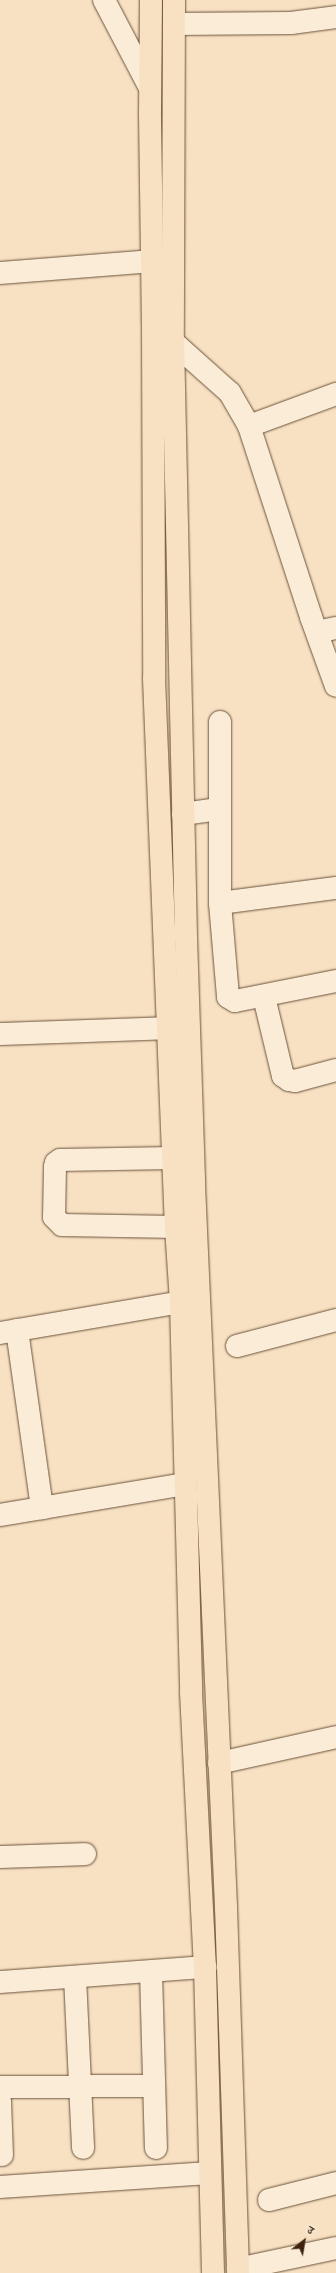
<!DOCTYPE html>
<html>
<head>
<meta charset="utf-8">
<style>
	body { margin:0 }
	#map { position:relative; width:336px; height:2273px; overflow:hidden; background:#f7e1c2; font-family:"Sorts Mill Goudy","Noto Serif Devanagari",serif }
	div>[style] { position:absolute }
	.roads { filter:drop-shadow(0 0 1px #6c523b) drop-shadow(0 0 1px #6c523b) }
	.minor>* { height:22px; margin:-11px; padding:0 11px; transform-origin:11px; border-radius:11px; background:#faecd7 }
	.major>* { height:22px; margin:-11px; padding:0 11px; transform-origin:11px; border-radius:11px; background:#f7e1c2 }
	span { translate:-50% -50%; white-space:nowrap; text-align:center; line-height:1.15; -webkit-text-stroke:3px #faecd7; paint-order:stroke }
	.north { position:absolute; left:284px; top:2221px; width:40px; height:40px; -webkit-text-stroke:3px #faecd7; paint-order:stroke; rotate:31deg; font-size:11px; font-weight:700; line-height:16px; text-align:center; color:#3e220e }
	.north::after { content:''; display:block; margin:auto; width:14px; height:18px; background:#3e220e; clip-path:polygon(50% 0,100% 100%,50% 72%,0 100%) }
</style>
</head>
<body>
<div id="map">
	<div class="roads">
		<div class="minor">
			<div style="left:104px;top:0;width:99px;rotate:62.4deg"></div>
			<div style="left:174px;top:24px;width:117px;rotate:-0.5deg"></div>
			<div style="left:291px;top:23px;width:45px;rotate:-7.6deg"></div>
			<div style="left:0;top:273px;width:152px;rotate:-4.5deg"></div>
			<div style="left:173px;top:342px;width:76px;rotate:41.8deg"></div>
			<div style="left:230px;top:393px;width:38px;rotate:60deg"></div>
			<div style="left:249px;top:426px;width:201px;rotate:72deg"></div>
			<div style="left:311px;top:617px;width:73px;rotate:70.1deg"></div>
			<div style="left:249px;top:426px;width:93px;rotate:-20.2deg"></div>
			<div style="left:317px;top:632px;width:19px;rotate:-12deg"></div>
			<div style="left:220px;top:722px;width:181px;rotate:90deg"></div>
			<div style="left:220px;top:903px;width:94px;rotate:85.1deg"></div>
			<div style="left:228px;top:997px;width:8px;rotate:30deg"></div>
			<div style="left:235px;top:1001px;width:103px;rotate:-11.2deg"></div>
			<div style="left:183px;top:814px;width:36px;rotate:-8deg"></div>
			<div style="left:220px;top:903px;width:117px;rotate:-7.4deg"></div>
			<div style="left:264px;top:997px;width:81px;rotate:76.5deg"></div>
			<div style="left:283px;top:1076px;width:7px;rotate:34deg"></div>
			<div style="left:289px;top:1080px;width:6px;rotate:9deg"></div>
			<div style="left:295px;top:1081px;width:42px;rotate:-15deg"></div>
			<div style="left:0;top:1034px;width:169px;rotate:-2deg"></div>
			<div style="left:173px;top:1158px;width:113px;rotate:179deg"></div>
			<div style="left:60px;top:1160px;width:5px;rotate:143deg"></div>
			<div style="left:56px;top:1163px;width:4px;rotate:104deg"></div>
			<div style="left:55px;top:1167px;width:50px;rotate:91.1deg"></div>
			<div style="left:54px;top:1217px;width:11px;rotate:45deg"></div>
			<div style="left:62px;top:1225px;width:114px;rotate:1deg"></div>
			<div style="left:17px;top:1330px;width:180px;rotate:82deg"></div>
			<div style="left:0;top:1333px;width:184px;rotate:-9.7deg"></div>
			<div style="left:237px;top:1346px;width:102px;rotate:-14.7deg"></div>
			<div style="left:0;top:1515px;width:188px;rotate:-9.5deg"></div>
			<div style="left:219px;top:1763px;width:120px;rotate:-12.5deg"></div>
			<div style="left:0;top:1857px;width:85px;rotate:-2deg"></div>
			<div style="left:151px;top:1972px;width:176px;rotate:88.4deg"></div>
			<div style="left:75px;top:1977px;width:171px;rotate:87.3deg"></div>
			<div style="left:0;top:1982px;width:206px;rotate:-4.2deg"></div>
			<div style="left:0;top:2087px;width:154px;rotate:-0.4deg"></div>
			<div style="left:0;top:2101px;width:54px;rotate:87.9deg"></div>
			<div style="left:0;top:2187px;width:210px;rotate:-3.8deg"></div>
			<div style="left:269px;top:2200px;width:69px;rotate:-14.2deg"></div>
			<div style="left:238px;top:2269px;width:100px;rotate:-12.1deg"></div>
		</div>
		<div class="major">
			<div style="left:151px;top:0;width:114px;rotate:90.5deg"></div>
			<div style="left:150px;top:114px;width:211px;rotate:89.2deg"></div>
			<div style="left:153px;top:325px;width:353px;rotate:89.8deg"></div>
			<div style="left:154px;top:678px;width:549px;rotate:87.71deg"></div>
			<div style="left:176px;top:1227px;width:75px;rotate:86.2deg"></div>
			<div style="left:181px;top:1302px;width:390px;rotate:88.5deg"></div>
			<div style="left:191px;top:1692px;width:275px;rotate:87.1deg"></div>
			<div style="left:205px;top:1967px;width:306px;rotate:88.5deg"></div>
			<div style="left:174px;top:0;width:342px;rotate:90.2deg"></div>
			<div style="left:173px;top:342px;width:596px;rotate:88.75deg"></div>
			<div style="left:186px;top:938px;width:247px;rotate:88.1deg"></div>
			<div style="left:194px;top:1185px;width:723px;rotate:87.46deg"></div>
			<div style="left:226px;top:1907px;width:366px;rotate:88.1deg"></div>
		</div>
	</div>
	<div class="north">उ</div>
</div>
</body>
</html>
